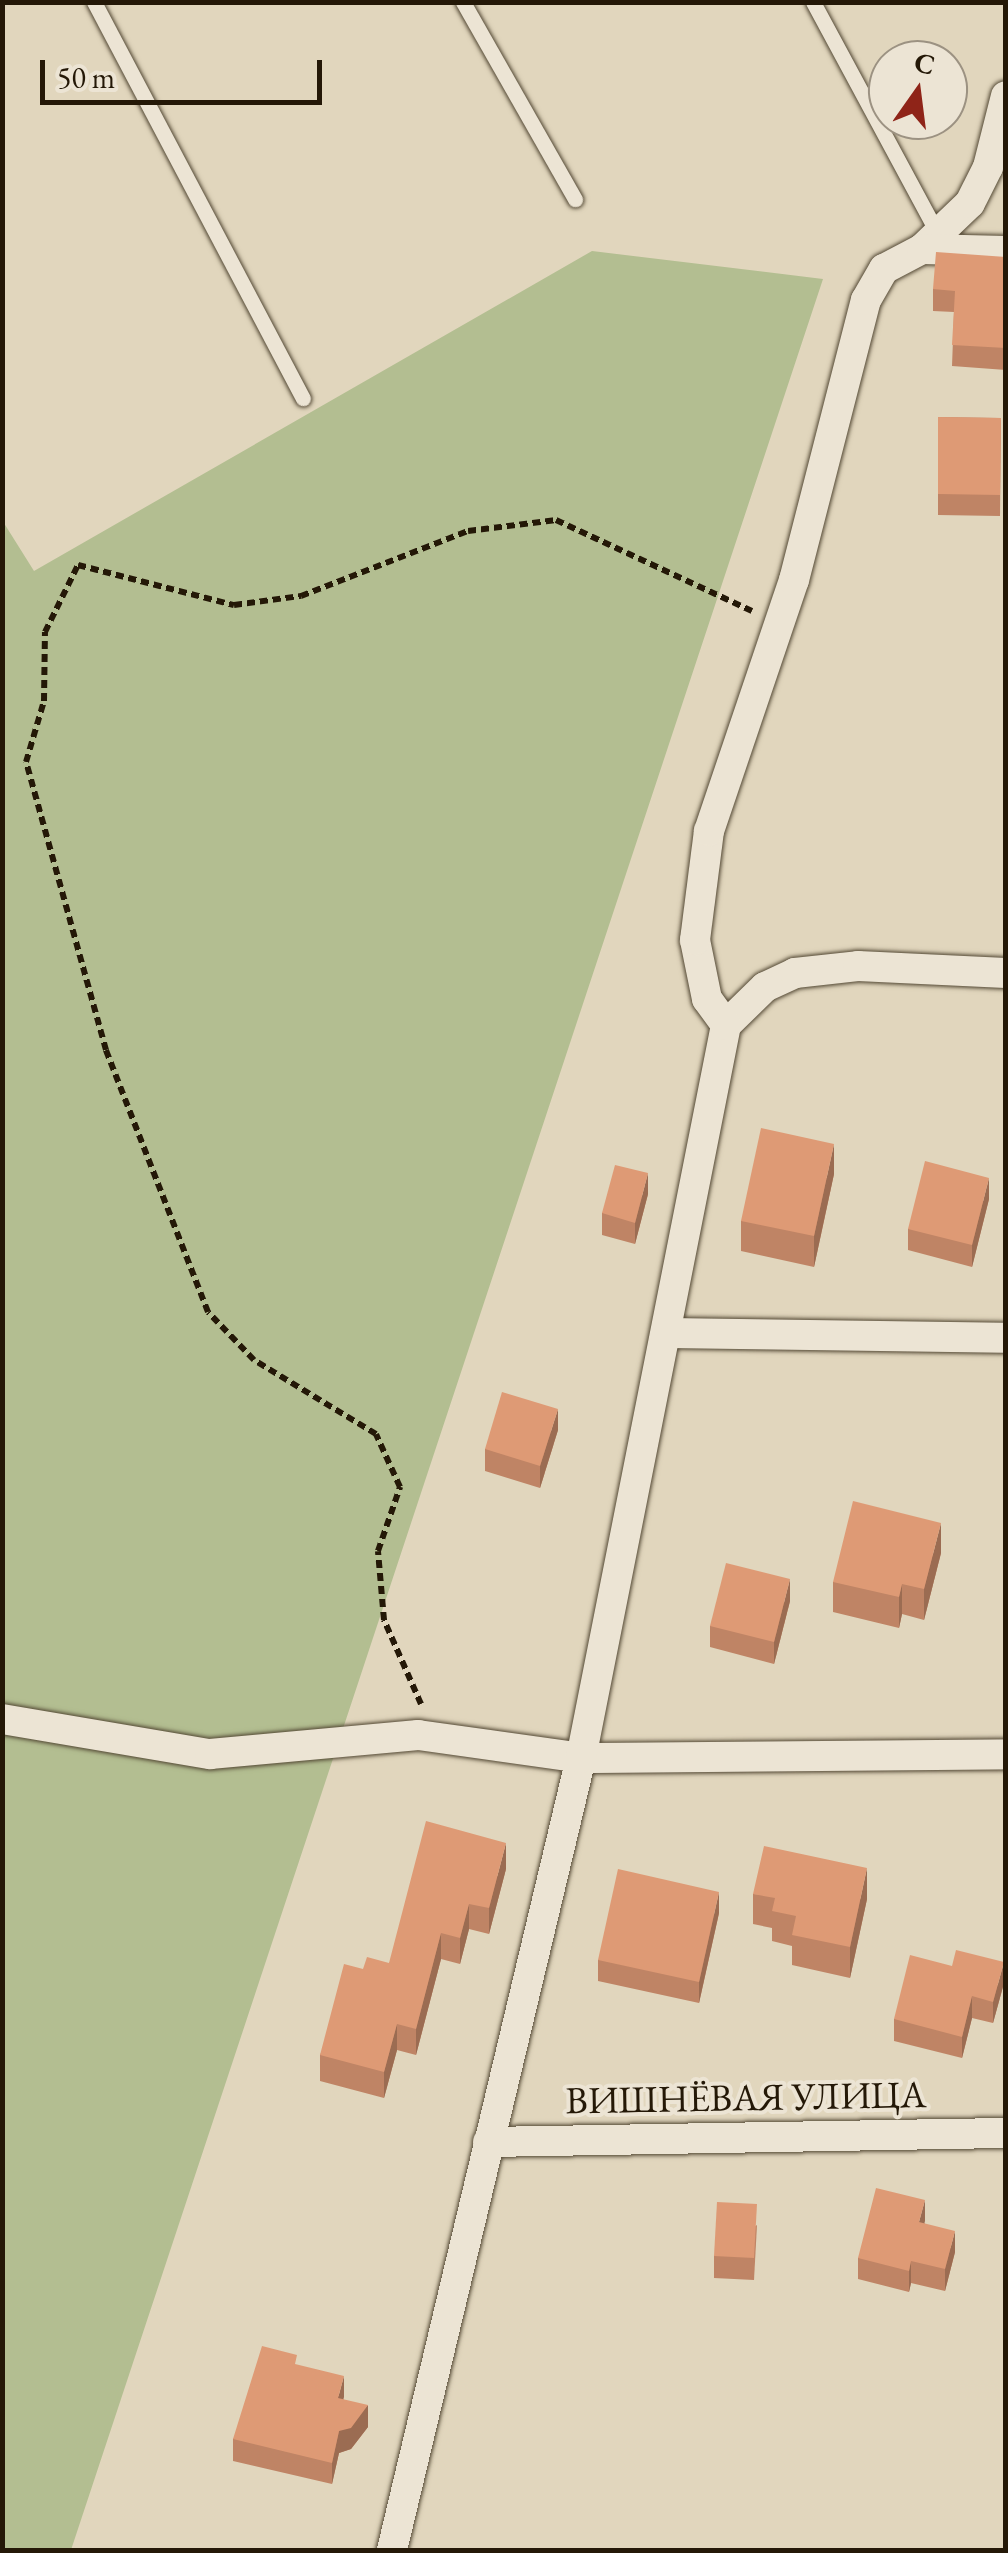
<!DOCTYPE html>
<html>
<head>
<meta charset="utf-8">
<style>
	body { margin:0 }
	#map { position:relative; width:1008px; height:2553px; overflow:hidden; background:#e1d6bd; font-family:"EB Garamond",serif }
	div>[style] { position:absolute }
	.green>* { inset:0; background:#b3be91 }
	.path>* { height:6px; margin-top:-3px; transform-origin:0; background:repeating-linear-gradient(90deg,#241807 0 8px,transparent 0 13px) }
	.roads { filter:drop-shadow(0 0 2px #534834) drop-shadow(0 0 2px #534834) }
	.service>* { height:15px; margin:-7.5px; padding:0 7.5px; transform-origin:7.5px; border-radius:7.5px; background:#ece4d4 }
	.minor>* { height:30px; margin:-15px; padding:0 15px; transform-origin:15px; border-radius:15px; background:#ece4d4 }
	.wall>* { inset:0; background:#bf8465 }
	.shaded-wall>* { inset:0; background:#9b6c52 }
	.building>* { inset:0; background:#de9a75 }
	span { translate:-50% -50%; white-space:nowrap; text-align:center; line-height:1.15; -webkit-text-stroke:8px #ece4d4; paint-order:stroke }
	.street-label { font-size:38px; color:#241807 }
	.frame { position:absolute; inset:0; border:5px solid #241807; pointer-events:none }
	.north { position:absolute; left:868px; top:40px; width:100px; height:100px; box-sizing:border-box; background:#ece4d4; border:2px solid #9c9282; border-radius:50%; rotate:14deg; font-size:28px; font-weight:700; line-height:40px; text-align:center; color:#241807 }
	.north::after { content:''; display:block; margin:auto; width:35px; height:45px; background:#8f2418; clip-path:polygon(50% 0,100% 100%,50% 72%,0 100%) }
	.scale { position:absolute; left:40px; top:60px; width:282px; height:45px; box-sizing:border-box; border:5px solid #241807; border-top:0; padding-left:12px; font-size:30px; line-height:35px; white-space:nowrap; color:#241807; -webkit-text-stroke:8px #ece4d4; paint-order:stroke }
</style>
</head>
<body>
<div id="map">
	<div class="green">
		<div style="clip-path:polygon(592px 251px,823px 279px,71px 2550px,2px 2550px,2px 520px,34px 571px)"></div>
	</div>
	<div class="path">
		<div style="left:421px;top:1704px;width:92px;rotate:-113.8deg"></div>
		<div style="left:384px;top:1620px;width:69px;rotate:-95deg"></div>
		<div style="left:378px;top:1551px;width:68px;rotate:-71deg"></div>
		<div style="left:400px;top:1487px;width:58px;rotate:-114.4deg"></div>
		<div style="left:376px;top:1434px;width:143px;rotate:-148.8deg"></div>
		<div style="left:254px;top:1360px;width:66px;rotate:-133.8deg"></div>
		<div style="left:208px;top:1312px;width:281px;rotate:-111.3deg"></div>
		<div style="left:106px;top:1050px;width:299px;rotate:-105.5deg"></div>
		<div style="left:26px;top:762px;width:64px;rotate:-73.6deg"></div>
		<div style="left:44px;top:701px;width:69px;rotate:-89.2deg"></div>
		<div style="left:45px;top:632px;width:75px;rotate:-63.8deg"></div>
		<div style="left:78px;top:565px;width:161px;rotate:14.4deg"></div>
		<div style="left:234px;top:605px;width:68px;rotate:-7.7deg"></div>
		<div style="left:301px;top:596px;width:179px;rotate:-21.3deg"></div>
		<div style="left:468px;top:531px;width:89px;rotate:-7.1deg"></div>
		<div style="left:556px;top:520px;width:216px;rotate:24.9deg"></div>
	</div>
	<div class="roads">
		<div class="service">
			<div style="left:94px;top:2px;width:448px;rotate:62.2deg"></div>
			<div style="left:463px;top:2px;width:227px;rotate:60.4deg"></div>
			<div style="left:813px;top:2px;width:264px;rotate:61.7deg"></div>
		</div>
		<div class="minor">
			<div style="left:922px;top:249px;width:66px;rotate:-43.8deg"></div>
			<div style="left:970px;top:203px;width:40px;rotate:-63.4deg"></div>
			<div style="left:988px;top:167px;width:73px;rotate:-75.8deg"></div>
			<div style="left:726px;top:1025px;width:54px;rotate:-44.3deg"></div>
			<div style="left:765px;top:987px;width:33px;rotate:-25deg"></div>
			<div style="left:795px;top:973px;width:63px;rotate:-6.3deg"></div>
			<div style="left:858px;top:966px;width:148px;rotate:2.7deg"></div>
			<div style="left:666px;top:1333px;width:340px;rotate:0.8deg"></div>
			<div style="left:2px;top:1719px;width:211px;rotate:9.6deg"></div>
			<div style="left:210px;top:1754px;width:209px;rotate:-5.2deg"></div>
			<div style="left:418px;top:1735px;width:165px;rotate:8deg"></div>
			<div style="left:581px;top:1758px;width:425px;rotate:-0.5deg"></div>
			<div style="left:488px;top:2142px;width:518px;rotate:-1deg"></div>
			<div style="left:392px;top:2550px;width:814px;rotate:-76.58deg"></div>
			<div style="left:581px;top:1758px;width:747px;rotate:-78.81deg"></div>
			<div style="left:726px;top:1025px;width:32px;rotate:-126deg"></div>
			<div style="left:707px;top:999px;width:60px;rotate:-101.5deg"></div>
			<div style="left:695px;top:940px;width:110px;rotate:-82.7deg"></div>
			<div style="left:709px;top:831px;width:265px;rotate:-71.3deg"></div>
			<div style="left:794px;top:580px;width:289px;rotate:-75.6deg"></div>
			<div style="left:866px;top:300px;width:36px;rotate:-60deg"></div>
			<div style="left:884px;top:269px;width:43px;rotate:-27.8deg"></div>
			<div style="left:922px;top:249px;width:84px;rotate:1.4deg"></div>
		</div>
	</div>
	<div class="wall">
		<div style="clip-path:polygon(1006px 257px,1006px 370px,952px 366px,954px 312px,933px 311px,933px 289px)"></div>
		<div style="clip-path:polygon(938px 417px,1001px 418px,1000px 516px,938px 515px)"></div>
		<div style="clip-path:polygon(834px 1174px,814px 1267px,741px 1251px,741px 1221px)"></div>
		<div style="clip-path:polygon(648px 1194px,635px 1244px,602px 1235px,602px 1213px)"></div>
		<div style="clip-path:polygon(989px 1199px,972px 1267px,908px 1250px,908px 1229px)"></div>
		<div style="clip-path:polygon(558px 1430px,540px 1488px,485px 1471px,485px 1449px)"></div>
		<div style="clip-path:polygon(941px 1553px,924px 1620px,902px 1614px,899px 1628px,833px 1612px,833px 1582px)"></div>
		<div style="clip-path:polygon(1006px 1594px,1006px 1626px,1003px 1626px,1003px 1605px)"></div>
		<div style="clip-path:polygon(790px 1601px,774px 1664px,710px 1647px,710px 1626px)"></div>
		<div style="clip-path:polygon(506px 1869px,489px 1934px,469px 1929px,460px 1964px,441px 1959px,416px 2055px,397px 2050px,384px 2098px,320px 2081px,320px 2055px,363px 1969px,389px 1963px)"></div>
		<div style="clip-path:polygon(753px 1894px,867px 1899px,850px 1978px,792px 1965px,792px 1946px,772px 1941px,772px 1928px,753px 1924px)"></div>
		<div style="clip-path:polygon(719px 1913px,699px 2003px,598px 1981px,598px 1960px)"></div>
		<div style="clip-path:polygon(1004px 1983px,993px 2023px,972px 2018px,962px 2058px,894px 2041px,894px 2019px)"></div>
		<div style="clip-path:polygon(924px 2223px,955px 2252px,945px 2291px,911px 2283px,909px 2292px,858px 2279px,858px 2258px)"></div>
		<div style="clip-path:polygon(757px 2225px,754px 2280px,714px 2278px,714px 2256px)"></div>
		<div style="clip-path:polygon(297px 2365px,343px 2399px,368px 2427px,351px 2449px,339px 2453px,332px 2484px,233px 2461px,233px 2439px)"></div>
	</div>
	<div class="shaded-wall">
		<div style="clip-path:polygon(834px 1144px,834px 1174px,814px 1267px,814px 1236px)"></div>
		<div style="clip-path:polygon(648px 1173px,648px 1194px,635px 1244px,635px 1223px)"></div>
		<div style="clip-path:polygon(989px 1178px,989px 1199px,972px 1267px,972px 1245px)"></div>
		<div style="clip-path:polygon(558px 1409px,558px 1430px,540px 1488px,540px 1466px)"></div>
		<div style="clip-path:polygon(941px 1523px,941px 1553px,924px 1620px,924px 1589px)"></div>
		<div style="clip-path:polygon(790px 1579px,790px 1601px,774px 1664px,774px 1642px)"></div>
		<div style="clip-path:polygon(902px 1584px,902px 1614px,899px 1628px,899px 1597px)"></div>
		<div style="clip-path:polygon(506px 1843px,506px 1869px,489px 1934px,489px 1908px)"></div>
		<div style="clip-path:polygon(867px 1868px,867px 1899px,850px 1978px,850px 1947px)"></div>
		<div style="clip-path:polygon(719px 1892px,719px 1913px,699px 2003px,699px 1982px)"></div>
		<div style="clip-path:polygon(469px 1904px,469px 1929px,460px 1964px,460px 1938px)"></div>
		<div style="clip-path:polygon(441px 1933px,441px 1959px,416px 2055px,416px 2029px)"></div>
		<div style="clip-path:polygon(1004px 1962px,1004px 1983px,993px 2023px,993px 2002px)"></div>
		<div style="clip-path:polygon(972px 1996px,972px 2018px,962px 2058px,962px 2037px)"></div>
		<div style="clip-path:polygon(397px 2024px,397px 2050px,384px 2098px,384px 2072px)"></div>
		<div style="clip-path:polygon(925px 2200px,925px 2221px,919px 2243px,919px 2222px)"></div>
		<div style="clip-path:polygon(955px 2231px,955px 2252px,945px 2291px,945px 2269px)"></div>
		<div style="clip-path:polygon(911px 2261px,911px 2283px,909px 2292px,909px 2271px)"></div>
		<div style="clip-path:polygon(344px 2376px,344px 2397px,338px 2419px,338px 2398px)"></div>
		<div style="clip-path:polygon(368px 2405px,368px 2427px,351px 2449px,339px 2453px,332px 2484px,332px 2463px,339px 2431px)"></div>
	</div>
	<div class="building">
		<div style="clip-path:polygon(936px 252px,1006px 257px,1006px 348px,952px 345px,955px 291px,933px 289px)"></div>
		<div style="clip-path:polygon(938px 417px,1001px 418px,1000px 495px,938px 494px)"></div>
		<div style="clip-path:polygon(761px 1128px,834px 1144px,814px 1236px,741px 1221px)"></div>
		<div style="clip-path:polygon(925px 1161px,989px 1178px,972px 1245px,908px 1229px)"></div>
		<div style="clip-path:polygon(615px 1165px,648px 1173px,635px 1223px,602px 1213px)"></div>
		<div style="clip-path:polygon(502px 1392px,558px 1409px,540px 1466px,485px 1449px)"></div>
		<div style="clip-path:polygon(853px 1501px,941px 1523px,924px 1589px,902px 1584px,899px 1597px,833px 1582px)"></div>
		<div style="clip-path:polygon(726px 1563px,790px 1579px,774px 1642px,710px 1626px)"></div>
		<div style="clip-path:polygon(426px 1821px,506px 1843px,489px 1908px,469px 1904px,460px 1938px,441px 1933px,416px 2029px,397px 2024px,384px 2072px,320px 2055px,344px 1964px,363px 1969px,367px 1957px,389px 1963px)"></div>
		<div style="clip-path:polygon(764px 1846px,867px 1868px,850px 1947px,792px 1935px,796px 1916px,772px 1911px,775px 1898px,753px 1894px)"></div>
		<div style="clip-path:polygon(618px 1869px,719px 1892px,699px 1982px,598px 1960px)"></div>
		<div style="clip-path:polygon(956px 1950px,1004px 1962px,993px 2002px,972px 1996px,962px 2037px,894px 2019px,910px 1955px,952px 1966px)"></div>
		<div style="clip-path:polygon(876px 2188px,925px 2200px,919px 2222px,955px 2231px,945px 2269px,911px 2261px,909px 2271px,858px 2258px)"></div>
		<div style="clip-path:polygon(717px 2202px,757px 2204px,754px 2258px,714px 2256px)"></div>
		<div style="clip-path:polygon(262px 2346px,297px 2355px,295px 2364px,344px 2376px,338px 2398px,368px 2405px,351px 2428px,339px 2431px,332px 2463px,233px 2439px)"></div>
	</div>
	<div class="street-label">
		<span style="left:746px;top:2097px;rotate:-1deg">ВИШНЁВАЯ УЛИЦА</span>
	</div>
	<div class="frame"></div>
	<div class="north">С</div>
	<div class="scale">50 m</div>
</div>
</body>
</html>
